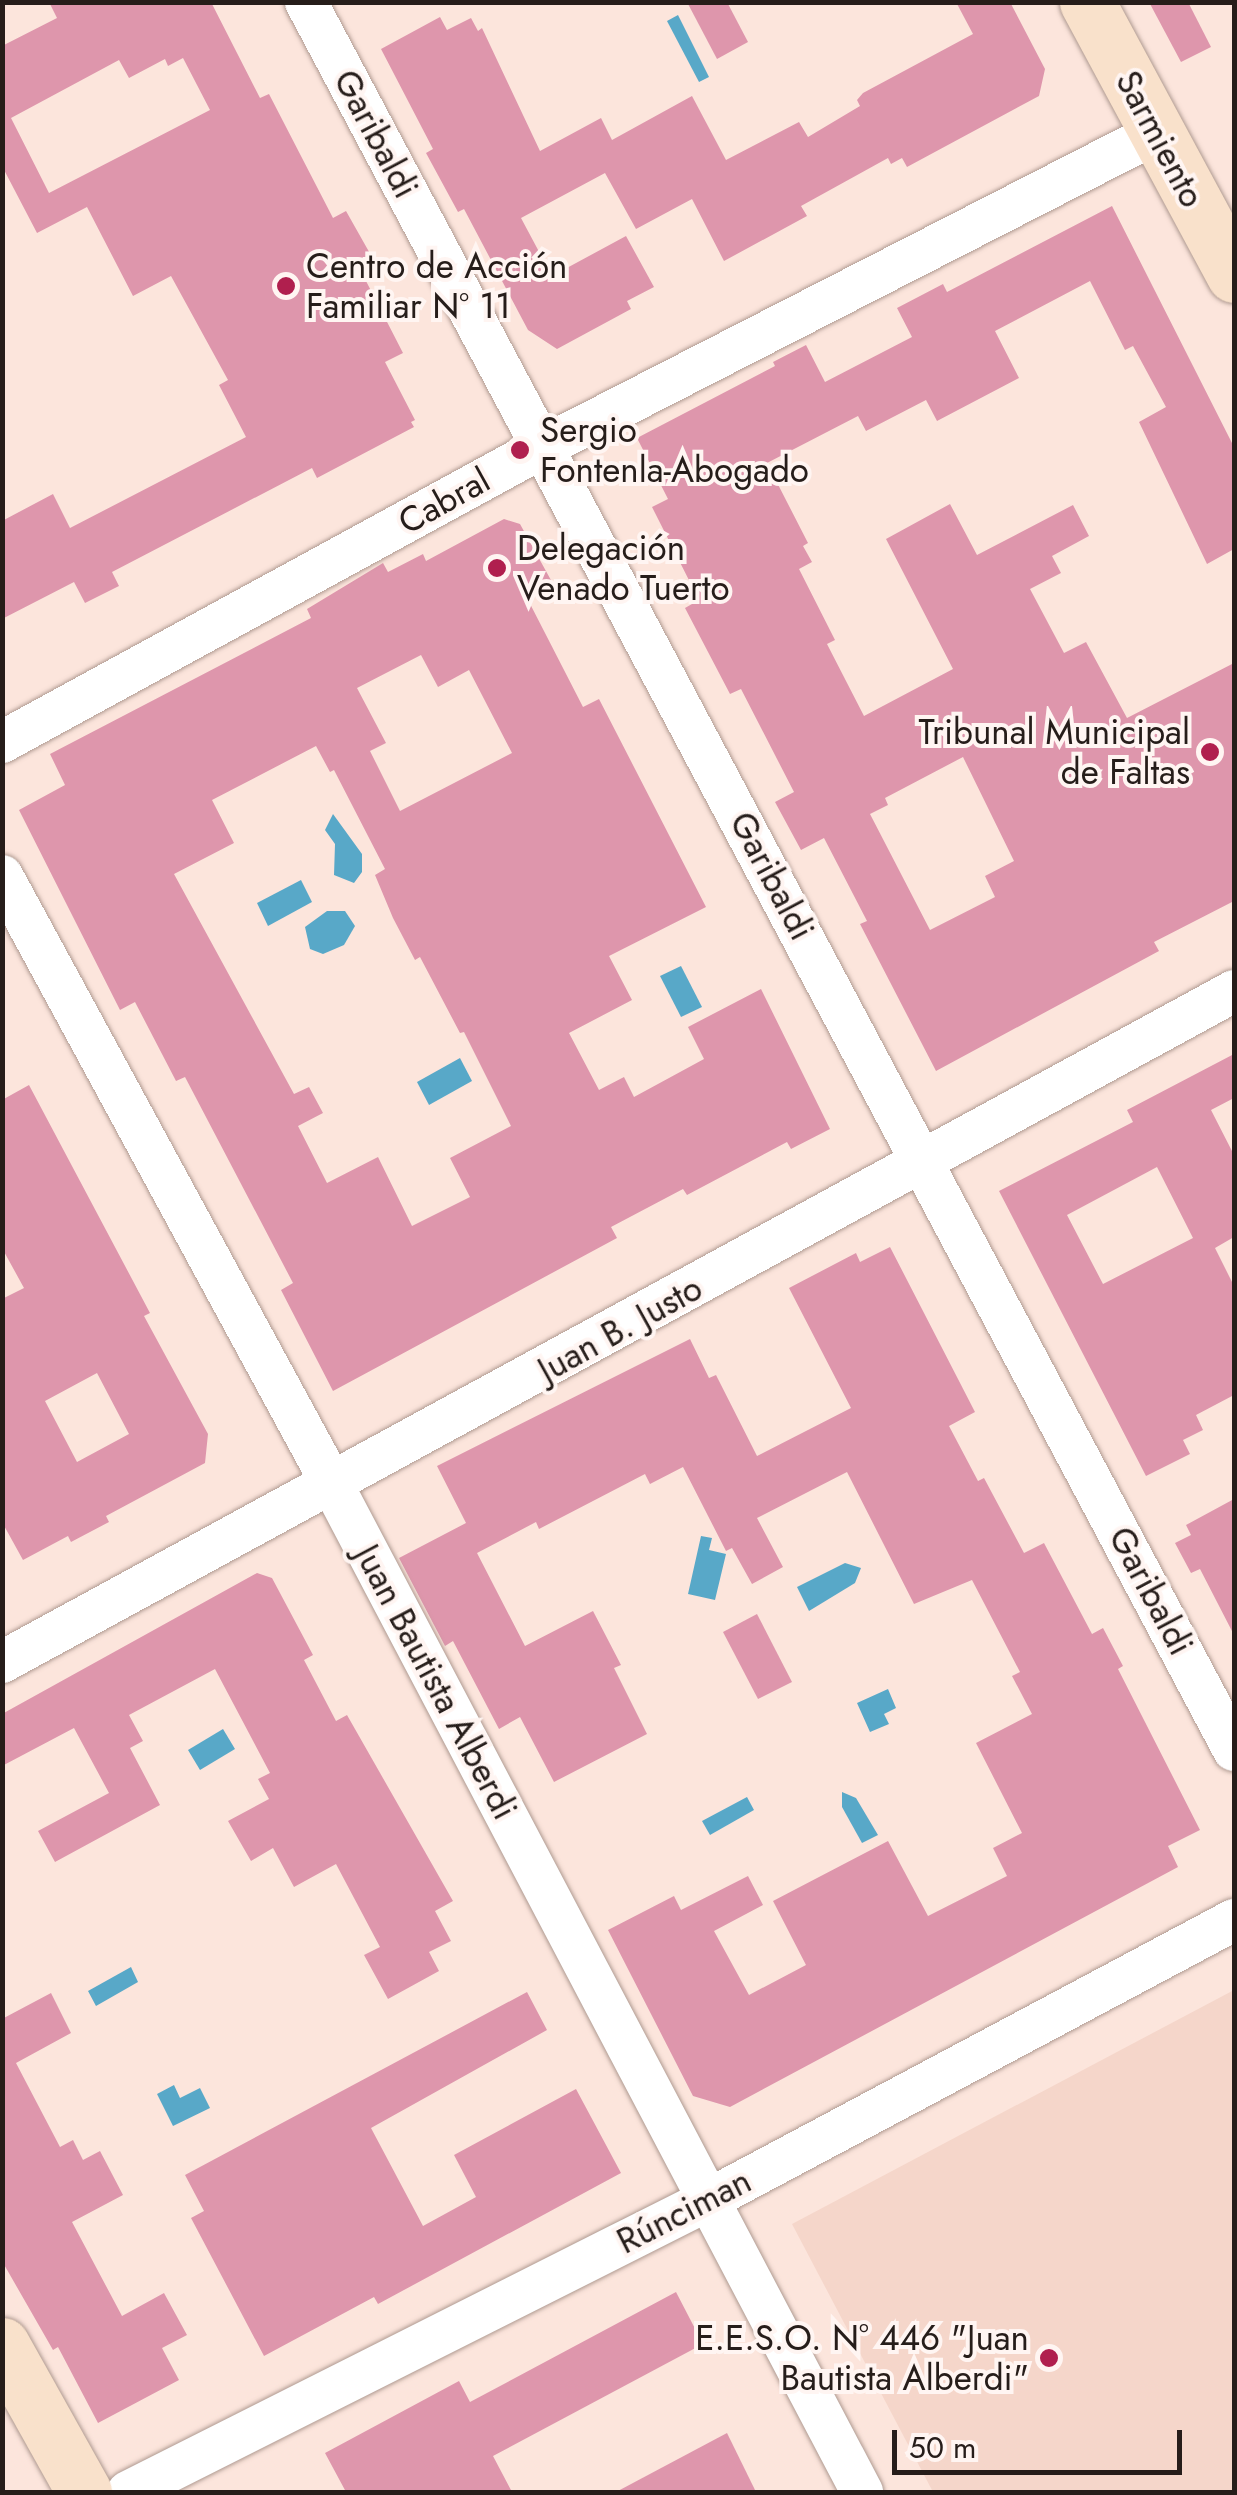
<!DOCTYPE html>
<html>
<head>
<meta charset="utf-8">
<style>
	body { margin:0 }
	#map { position:relative; width:1237px; height:2495px; overflow:hidden; background:#fce5dc; font-family:Jost,sans-serif }
	div>[style] { position:absolute }
	.built>* { inset:0; background:#f5d6ca }
	.water>* { inset:0; background:#58a8c8 }
	.building>* { inset:0; background:#de96ac }
	.roads { filter:drop-shadow(0 0 2px #af9a91) drop-shadow(0 0 2px #af9a91) }
	.street>* { height:42px; margin:-21px; padding:0 21px; transform-origin:21px; border-radius:21px; background:#fff }
	.secondary>* { height:55px; margin:-27.5px; padding:0 27.5px; transform-origin:27.5px; border-radius:27.5px; background:#f9e1cb }
	.dots>* { width:28px; height:28px; translate:-50% -50%; box-sizing:border-box; border:5px solid #fff5f2; border-radius:50% }
	span { translate:-50% -50%; white-space:nowrap; text-align:center; line-height:1.15; -webkit-text-stroke:8px #fff5f2; paint-order:stroke }
	.street-label { font-size:35px; color:#261d1a }
	.poi-label { font-size:35px; color:#261d1a }
	.left { translate:0 -50%; text-align:left }
	.right { translate:-100% -50%; text-align:right }
	.frame { position:absolute; inset:0; border:5px solid #261d1a; pointer-events:none }
	.scale { position:absolute; left:892px; top:2430px; width:290px; height:45px; box-sizing:border-box; border:5px solid #261d1a; border-top:0; padding-left:12px; font-size:30px; line-height:35px; white-space:nowrap; color:#261d1a; -webkit-text-stroke:8px #fff5f2; paint-order:stroke }
</style>
</head>
<body>
<div id="map">
	<div class="built">
		<div style="clip-path:polygon(1234px 1990px,1234px 2492px,933px 2492px,792px 2224px)"></div>
	</div>
	<div class="water">
		<div style="clip-path:polygon(678px 15px,709px 77px,699px 82px,667px 21px)"></div>
		<div style="clip-path:polygon(333px 814px,362px 854px,362px 872px,354px 883px,334px 875px,335px 844px,325px 830px)"></div>
		<div style="clip-path:polygon(301px 880px,312px 902px,268px 926px,257px 903px)"></div>
		<div style="clip-path:polygon(327px 911px,345px 911px,355px 926px,344px 945px,323px 954px,310px 949px,305px 927px)"></div>
		<div style="clip-path:polygon(681px 966px,702px 1007px,681px 1017px,660px 976px)"></div>
		<div style="clip-path:polygon(460px 1058px,472px 1081px,429px 1105px,417px 1082px)"></div>
		<div style="clip-path:polygon(701px 1536px,712px 1538px,709px 1550px,726px 1554px,715px 1600px,688px 1594px)"></div>
		<div style="clip-path:polygon(845px 1563px,861px 1568px,855px 1583px,809px 1611px,797px 1587px)"></div>
		<div style="clip-path:polygon(888px 1689px,896px 1708px,884px 1714px,889px 1724px,870px 1732px,857px 1703px)"></div>
		<div style="clip-path:polygon(223px 1729px,235px 1749px,200px 1770px,188px 1750px)"></div>
		<div style="clip-path:polygon(842px 1792px,856px 1798px,878px 1835px,862px 1843px,842px 1807px)"></div>
		<div style="clip-path:polygon(747px 1797px,754px 1810px,710px 1835px,702px 1821px)"></div>
		<div style="clip-path:polygon(131px 1967px,138px 1982px,96px 2006px,88px 1991px)"></div>
		<div style="clip-path:polygon(174px 2085px,180px 2098px,200px 2088px,210px 2108px,173px 2126px,157px 2094px)"></div>
	</div>
	<div class="building">
		<div style="clip-path:polygon(evenodd,49px 2px,211px 2px,260px 98px,269px 94px,333px 218px,346px 211px,381px 273px,366px 281px,403px 353px,385px 362px,415px 420px,411px 422px,414px 427px,317px 478px,312px 468px,112px 572px,119px 586px,85px 603px,74px 582px,2px 619px,2px 521px,53px 494px,70px 528px,246px 437px,219px 385px,228px 380px,171px 276px,133px 296px,87px 207px,37px 233px,2px 166px,2px 46px,57px 18px,49px 2px,183px 58px,210px 110px,49px 193px,11px 118px,119px 60px,129px 78px,165px 59px,168px 66px,183px 58px)"></div>
		<div style="clip-path:polygon(687px 2px,727px 2px,748px 42px,717px 59px)"></div>
		<div style="clip-path:polygon(956px 2px,1010px 2px,1045px 69px,1039px 96px,907px 167px,902px 158px,891px 164px,888px 158px,801px 206px,807px 216px,724px 261px,692px 199px,636px 229px,605px 173px,521px 218px,552px 276px,626px 236px,654px 287px,627px 301px,631px 309px,557px 349px,528px 330px,464px 209px,458px 212px,426px 153px,433px 149px,381px 49px,440px 17px,447px 30px,471px 18px,478px 31px,482px 28px,540px 151px,601px 118px,612px 140px,692px 96px,726px 160px,799px 122px,808px 137px,860px 106px,857px 100px,863px 93px,973px 34px)"></div>
		<div style="clip-path:polygon(1149px 2px,1188px 2px,1211px 47px,1181px 62px)"></div>
		<div style="clip-path:polygon(evenodd,1112px 206px,1234px 447px,1234px 549px,1207px 564px,1139px 422px,1166px 407px,1133px 346px,1125px 350px,1090px 281px,995px 331px,1019px 378px,937px 421px,926px 400px,866px 431px,858px 416px,767px 463px,808px 543px,803px 546px,812px 562px,799px 569px,835px 640px,827px 644px,864px 716px,953px 669px,886px 539px,950px 504px,977px 555px,1073px 505px,1089px 536px,1052px 556px,1061px 573px,1030px 589px,1064px 653px,1086px 642px,1127px 718px,1234px 663px,1234px 901px,1154px 942px,1159px 951px,936px 1071px,860px 924px,867px 921px,824px 838px,801px 850px,775px 802px,794px 792px,741px 689px,730px 694px,685px 608px,699px 600px,652px 507px,668px 499px,637px 438px,775px 366px,773px 362px,806px 345px,825px 382px,912px 337px,897px 308px,943px 284px,947px 292px,1112px 206px,963px 757px,1014px 861px,985px 876px,995px 897px,930px 930px,870px 814px,888px 805px,885px 798px,963px 757px)"></div>
		<div style="clip-path:polygon(evenodd,504px 519px,520px 524px,552px 582px,526px 596px,583px 707px,599px 699px,706px 907px,609px 956px,632px 1000px,569px 1033px,599px 1090px,624px 1077px,634px 1097px,704px 1059px,688px 1027px,761px 989px,830px 1129px,791px 1149px,787px 1142px,687px 1195px,683px 1189px,611px 1227px,617px 1238px,333px 1391px,281px 1290px,293px 1283px,185px 1077px,176px 1081px,135px 1002px,120px 1010px,19px 810px,65px 785px,50px 754px,311px 618px,307px 609px,383px 563px,388px 572px,423px 554px,426px 561px,504px 519px,421px 655px,438px 687px,469px 670px,512px 753px,400px 811px,370px 751px,386px 743px,357px 688px,421px 655px,504px 519px,316px 746px,330px 772px,334px 770px,385px 869px,375px 875px,393px 918px,415px 960px,420px 957px,460px 1033px,464px 1032px,511px 1126px,450px 1158px,470px 1197px,412px 1226px,378px 1157px,327px 1183px,298px 1126px,323px 1113px,309px 1087px,294px 1094px,174px 874px,234px 843px,212px 800px,316px 746px)"></div>
		<div style="clip-path:polygon(evenodd,1234px 1054px,1234px 1098px,1211px 1110px,1234px 1155px,1234px 1237px,1215px 1248px,1234px 1286px,1234px 1395px,1196px 1415px,1203px 1430px,1183px 1440px,1190px 1454px,1146px 1476px,999px 1191px,1133px 1122px,1127px 1110px,1234px 1054px,1157px 1167px,1193px 1238px,1103px 1284px,1067px 1215px,1157px 1167px)"></div>
		<div style="clip-path:polygon(evenodd,29px 1085px,150px 1313px,144px 1316px,208px 1434px,205px 1463px,106px 1516px,109px 1522px,71px 1542px,68px 1536px,23px 1560px,2px 1522px,2px 1299px,24px 1288px,2px 1248px,2px 1100px,29px 1085px,97px 1373px,129px 1434px,77px 1462px,45px 1401px,97px 1373px)"></div>
		<div style="clip-path:polygon(890px 1247px,975px 1412px,949px 1426px,978px 1481px,984px 1478px,1024px 1553px,1044px 1543px,1092px 1634px,1103px 1628px,1123px 1666px,1118px 1669px,1200px 1830px,1168px 1846px,1178px 1867px,730px 2107px,693px 2096px,608px 1930px,674px 1896px,681px 1910px,748px 1876px,763px 1905px,714px 1931px,749px 1995px,806px 1965px,773px 1901px,888px 1841px,928px 1916px,1007px 1876px,993px 1848px,1022px 1833px,976px 1743px,1032px 1714px,1012px 1676px,1020px 1672px,972px 1580px,914px 1604px,847px 1472px,757px 1518px,783px 1567px,752px 1584px,732px 1548px,726px 1551px,683px 1467px,650px 1484px,645px 1474px,539px 1529px,536px 1522px,477px 1553px,525px 1646px,593px 1611px,621px 1665px,614px 1668px,647px 1734px,554px 1782px,520px 1717px,499px 1729px,453px 1641px,445px 1646px,399px 1558px,466px 1523px,437px 1466px,690px 1339px,709px 1378px,716px 1375px,757px 1456px,851px 1408px,789px 1288px,856px 1253px,860px 1262px)"></div>
		<div style="clip-path:polygon(1234px 1499px,1234px 1635px,1200px 1569px,1191px 1573px,1175px 1543px,1191px 1535px,1186px 1525px)"></div>
		<div style="clip-path:polygon(257px 1573px,272px 1578px,313px 1655px,304px 1660px,336px 1721px,347px 1715px,453px 1901px,435px 1911px,451px 1941px,429px 1952px,439px 1971px,388px 1999px,364px 1955px,380px 1947px,336px 1864px,294px 1887px,273px 1848px,251px 1861px,228px 1821px,269px 1799px,258px 1779px,270px 1773px,215px 1669px,129px 1715px,143px 1741px,130px 1748px,160px 1805px,55px 1862px,38px 1831px,109px 1793px,74px 1728px,2px 1766px,2px 1714px)"></div>
		<div style="clip-path:polygon(757px 1614px,792px 1682px,758px 1699px,723px 1632px)"></div>
		<div style="clip-path:polygon(527px 1992px,547px 2030px,371px 2128px,423px 2226px,476px 2197px,454px 2155px,576px 2089px,621px 2173px,378px 2304px,374px 2297px,264px 2356px,191px 2218px,204px 2211px,185px 2175px)"></div>
		<div style="clip-path:polygon(51px 1993px,71px 2033px,16px 2063px,60px 2147px,73px 2140px,83px 2160px,100px 2151px,123px 2195px,72px 2222px,122px 2316px,164px 2293px,187px 2335px,162px 2348px,179px 2380px,98px 2423px,58px 2347px,53px 2350px,2px 2261px,2px 2019px)"></div>
		<div style="clip-path:polygon(676px 2292px,703px 2344px,493px 2456px,512px 2492px,346px 2492px,325px 2453px,459px 2381px,470px 2402px)"></div>
		<div style="clip-path:polygon(727px 2433px,756px 2492px,616px 2492px)"></div>
	</div>
	<div class="roads">
		<div class="street">
			<div style="left:306px;top:2px;width:1979px;rotate:62.04deg"></div>
			<div style="left:2px;top:742px;width:616px;rotate:-28.6deg"></div>
			<div style="left:543px;top:447px;width:689px;rotate:-27.12deg"></div>
			<div style="left:2px;top:876px;width:694px;rotate:61.51deg"></div>
			<div style="left:333px;top:1486px;width:1137px;rotate:62.26deg"></div>
			<div style="left:2px;top:1662px;width:1403px;rotate:-28.57deg"></div>
			<div style="left:128px;top:2492px;width:649px;rotate:-26.72deg"></div>
			<div style="left:708px;top:2200px;width:596px;rotate:-28.03deg"></div>
		</div>
		<div class="secondary">
			<div style="left:1087px;top:2px;width:310px;rotate:61.7deg"></div>
			<div style="left:2px;top:2345px;width:168px;rotate:60.8deg"></div>
		</div>
	</div>
	<div class="dots">
		<div style="left:286px;top:286px;background:#b01f4e"></div>
		<div style="left:520px;top:450px;background:#b01f4e"></div>
		<div style="left:497px;top:568px;background:#b01f4e"></div>
		<div style="left:1210px;top:752px;background:#b01f4e"></div>
		<div style="left:1049px;top:2358px;background:#b01f4e"></div>
	</div>
	<div class="street-label">
		<span style="left:376px;top:134px;rotate:62deg">Garibaldi</span>
		<span style="left:1160px;top:139px;rotate:62deg">Sarmiento</span>
		<span style="left:444px;top:501px;rotate:-29deg">Cabral</span>
		<span style="left:772px;top:876px;rotate:62deg">Garibaldi</span>
		<span style="left:620px;top:1329px;rotate:-29deg">Juan B. Justo</span>
		<span style="left:1151px;top:1591px;rotate:62deg">Garibaldi</span>
		<span style="left:436px;top:1682px;rotate:62deg">Juan Bautista Alberdi</span>
		<span style="left:684px;top:2211px;rotate:-27deg">Rúnciman</span>
	</div>
	<div class="poi-label">
		<span class="left" style="left:306px;top:286px">Centro de Acción<br>Familiar Nº 11</span>
		<span class="left" style="left:540px;top:450px">Sergio<br>Fontenla-Abogado</span>
		<span class="left" style="left:517px;top:568px">Delegación<br>Venado Tuerto</span>
		<span class="right" style="left:1190px;top:752px">Tribunal Municipal<br>de Faltas</span>
		<span class="right" style="left:1029px;top:2358px">E.E.S.O. N° 446 "Juan<br>Bautista Alberdi"</span>
	</div>
	<div class="frame"></div>
	<div class="scale">50 m</div>
</div>
</body>
</html>
